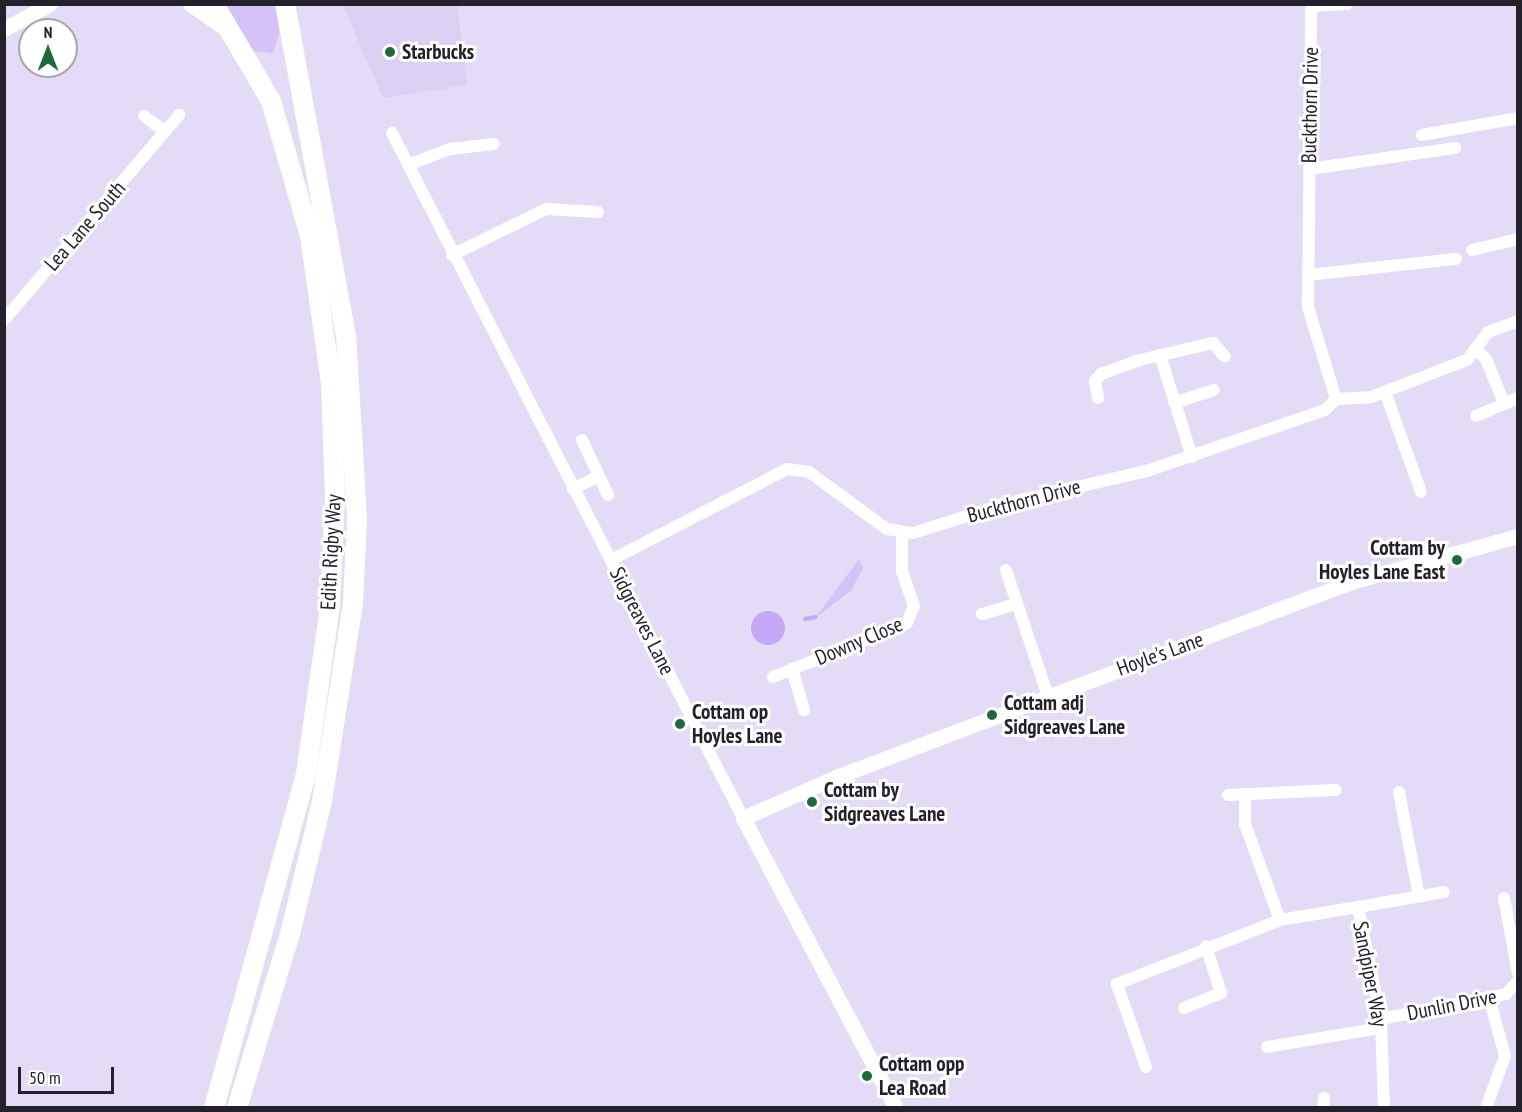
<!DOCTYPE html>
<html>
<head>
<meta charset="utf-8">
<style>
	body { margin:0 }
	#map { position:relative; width:1522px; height:1112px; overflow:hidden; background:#e4dbf7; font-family:"PT Sans Narrow",sans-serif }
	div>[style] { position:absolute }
	.built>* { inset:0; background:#dbcff2 }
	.green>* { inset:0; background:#d5c3f7 }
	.water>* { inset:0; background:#c5a7f7 }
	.round { border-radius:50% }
	.stream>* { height:4px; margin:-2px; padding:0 2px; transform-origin:2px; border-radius:2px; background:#c5a7f7 }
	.minor>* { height:12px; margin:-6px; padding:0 6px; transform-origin:6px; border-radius:6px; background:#fff }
	.tertiary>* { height:15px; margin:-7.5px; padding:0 7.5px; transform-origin:7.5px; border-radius:7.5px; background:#fff }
	.trunk>* { height:20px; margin:-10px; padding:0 10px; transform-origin:10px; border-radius:10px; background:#fff }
	.dots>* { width:16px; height:16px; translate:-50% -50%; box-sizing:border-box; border:3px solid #fff; border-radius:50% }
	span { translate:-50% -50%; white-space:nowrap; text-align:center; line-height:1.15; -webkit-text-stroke:6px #fff; paint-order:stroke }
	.poi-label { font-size:21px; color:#25212c; font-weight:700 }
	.left { translate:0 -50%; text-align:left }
	.right { translate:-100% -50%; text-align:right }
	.street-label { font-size:21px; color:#25212c }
	.frame { position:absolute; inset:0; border:6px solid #25212c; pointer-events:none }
	.north { position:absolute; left:18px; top:18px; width:60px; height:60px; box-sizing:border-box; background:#fff; border:2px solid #a8a6ab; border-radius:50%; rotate:0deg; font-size:16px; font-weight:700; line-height:24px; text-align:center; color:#25212c }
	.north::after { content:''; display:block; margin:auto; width:21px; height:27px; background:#1e6938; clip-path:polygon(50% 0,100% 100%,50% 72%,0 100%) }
	.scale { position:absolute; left:18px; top:1067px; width:96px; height:27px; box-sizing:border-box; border:3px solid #25212c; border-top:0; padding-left:8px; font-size:18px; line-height:21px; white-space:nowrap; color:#25212c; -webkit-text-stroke:4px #fff; paint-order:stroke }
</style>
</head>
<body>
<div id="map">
	<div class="built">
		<div style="clip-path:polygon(343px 5px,457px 5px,467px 85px,383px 98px)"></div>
	</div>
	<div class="green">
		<div style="clip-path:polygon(226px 5px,278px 6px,279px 34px,273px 53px,253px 51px)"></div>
		<div style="clip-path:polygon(859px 559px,863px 568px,851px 591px,816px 617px)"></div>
	</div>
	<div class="water">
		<div class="round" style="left:751px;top:611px;width:34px;height:34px"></div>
	</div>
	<div class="stream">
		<div style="left:805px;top:619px;width:11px;rotate:-10deg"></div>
	</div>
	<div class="minor">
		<div style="left:1311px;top:6px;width:36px;rotate:-3deg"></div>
		<div style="left:144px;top:116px;width:26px;rotate:37deg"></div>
		<div style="left:392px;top:133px;width:770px;rotate:62.87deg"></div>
		<div style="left:1422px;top:135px;width:97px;rotate:-10deg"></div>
		<div style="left:408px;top:165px;width:45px;rotate:-20.9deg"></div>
		<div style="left:450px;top:149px;width:44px;rotate:-6.5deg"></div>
		<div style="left:1309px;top:169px;width:148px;rotate:-8.2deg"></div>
		<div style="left:1472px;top:250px;width:47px;rotate:-13.4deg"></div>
		<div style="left:452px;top:255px;width:105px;rotate:-26.1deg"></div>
		<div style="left:546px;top:209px;width:52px;rotate:3.3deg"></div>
		<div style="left:1308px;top:275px;width:149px;rotate:-6.2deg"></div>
		<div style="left:4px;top:320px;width:270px;rotate:-49.5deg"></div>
		<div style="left:1476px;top:349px;width:14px;rotate:45deg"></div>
		<div style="left:1486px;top:359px;width:48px;rotate:67.8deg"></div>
		<div style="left:1160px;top:355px;width:107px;rotate:72.6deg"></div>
		<div style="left:1385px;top:392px;width:106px;rotate:70.2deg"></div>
		<div style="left:1098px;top:398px;width:17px;rotate:-100deg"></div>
		<div style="left:1095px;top:381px;width:9px;rotate:-49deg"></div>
		<div style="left:1101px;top:374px;width:37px;rotate:-20deg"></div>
		<div style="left:1136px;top:361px;width:79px;rotate:-13.2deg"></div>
		<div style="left:1213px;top:343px;width:18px;rotate:49deg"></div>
		<div style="left:1336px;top:399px;width:35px;rotate:-3deg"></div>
		<div style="left:1371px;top:397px;width:103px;rotate:-21.1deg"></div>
		<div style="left:1467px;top:360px;width:35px;rotate:-53deg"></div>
		<div style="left:1488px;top:332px;width:32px;rotate:-20deg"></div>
		<div style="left:1174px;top:403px;width:42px;rotate:-18deg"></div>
		<div style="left:1476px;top:416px;width:46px;rotate:-23.2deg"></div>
		<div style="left:582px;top:440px;width:61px;rotate:64.7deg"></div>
		<div style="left:573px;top:489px;width:28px;rotate:-27deg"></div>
		<div style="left:611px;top:560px;width:198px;rotate:-27.3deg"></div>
		<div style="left:787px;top:469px;width:22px;rotate:8deg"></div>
		<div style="left:809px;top:472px;width:97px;rotate:36.2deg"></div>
		<div style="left:887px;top:529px;width:26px;rotate:9deg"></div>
		<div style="left:913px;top:533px;width:100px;rotate:-17.5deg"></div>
		<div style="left:1008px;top:503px;width:143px;rotate:-13deg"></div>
		<div style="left:1147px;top:471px;width:188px;rotate:-18.9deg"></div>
		<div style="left:1325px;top:410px;width:16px;rotate:-45deg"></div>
		<div style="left:1336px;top:399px;width:96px;rotate:-106.9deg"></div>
		<div style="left:1308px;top:307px;width:303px;rotate:-89.4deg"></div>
		<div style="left:1006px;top:570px;width:133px;rotate:71.6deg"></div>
		<div style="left:982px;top:614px;width:36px;rotate:-16deg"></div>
		<div style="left:792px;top:669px;width:43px;rotate:73.7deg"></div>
		<div style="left:773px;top:677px;width:144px;rotate:-21.9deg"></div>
		<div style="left:907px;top:623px;width:18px;rotate:-68deg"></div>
		<div style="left:914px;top:606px;width:37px;rotate:-109deg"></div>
		<div style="left:902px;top:571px;width:37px;rotate:-90deg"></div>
		<div style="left:1399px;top:792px;width:107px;rotate:79.2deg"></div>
		<div style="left:1245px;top:794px;width:30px;rotate:90deg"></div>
		<div style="left:1245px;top:824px;width:102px;rotate:70deg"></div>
		<div style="left:1280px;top:920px;width:79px;rotate:-9.5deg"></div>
		<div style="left:1358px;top:907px;width:114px;rotate:78.4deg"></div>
		<div style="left:1381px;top:1019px;width:89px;rotate:88.1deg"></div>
		<div style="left:1228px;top:795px;width:108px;rotate:-2.7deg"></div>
		<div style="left:1504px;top:898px;width:76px;rotate:79.4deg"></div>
		<div style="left:1358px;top:907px;width:87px;rotate:-9.9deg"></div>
		<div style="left:1184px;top:1008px;width:40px;rotate:-22deg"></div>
		<div style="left:1221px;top:993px;width:49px;rotate:-107.7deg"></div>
		<div style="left:1381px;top:1019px;width:127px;rotate:-11.3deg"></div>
		<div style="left:1506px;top:994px;width:18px;rotate:-47deg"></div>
		<div style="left:1267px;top:1047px;width:116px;rotate:-9.5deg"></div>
		<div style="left:1146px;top:1067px;width:88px;rotate:-109.3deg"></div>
		<div style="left:1117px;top:984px;width:175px;rotate:-21.4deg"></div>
		<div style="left:1323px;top:1108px;width:10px;rotate:-84deg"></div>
		<div style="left:1486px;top:1108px;width:55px;rotate:-69.9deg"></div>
		<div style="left:1505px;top:1056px;width:61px;rotate:-105.2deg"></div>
	</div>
	<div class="tertiary">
		<div style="left:190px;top:4px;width:47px;rotate:34.7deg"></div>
		<div style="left:4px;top:29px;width:52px;rotate:-28.5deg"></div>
		<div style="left:896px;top:1108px;width:328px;rotate:-117.8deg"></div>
		<div style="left:743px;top:818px;width:102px;rotate:-23.8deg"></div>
		<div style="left:836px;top:777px;width:551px;rotate:-20.74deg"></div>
		<div style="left:1351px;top:582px;width:173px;rotate:-15.4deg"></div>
	</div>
	<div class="trunk">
		<div style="left:214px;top:4px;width:113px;rotate:59.6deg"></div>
		<div style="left:271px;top:101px;width:141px;rotate:73.9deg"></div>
		<div style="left:310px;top:236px;width:148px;rotate:81.9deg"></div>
		<div style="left:331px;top:383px;width:114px;rotate:88deg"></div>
		<div style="left:335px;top:497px;width:110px;rotate:92.6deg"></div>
		<div style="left:330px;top:607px;width:169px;rotate:98.2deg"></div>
		<div style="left:306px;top:774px;width:346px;rotate:105.4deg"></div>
		<div style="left:237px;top:1108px;width:186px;rotate:-73.1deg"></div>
		<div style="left:291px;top:930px;width:133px;rotate:-76.5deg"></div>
		<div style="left:322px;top:801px;width:201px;rotate:-81.1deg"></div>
		<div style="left:353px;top:602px;width:83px;rotate:-87.2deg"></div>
		<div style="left:357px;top:519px;width:183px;rotate:-93.4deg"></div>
		<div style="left:346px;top:336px;width:338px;rotate:-100.4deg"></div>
	</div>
	<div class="dots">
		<div style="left:390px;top:52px;background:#1e6938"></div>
		<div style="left:1457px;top:560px;background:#1e6938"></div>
		<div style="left:992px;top:715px;background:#1e6938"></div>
		<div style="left:680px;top:724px;background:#1e6938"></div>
		<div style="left:812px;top:802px;background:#1e6938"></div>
		<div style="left:867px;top:1076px;background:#1e6938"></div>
	</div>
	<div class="poi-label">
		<span class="left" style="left:402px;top:52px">Starbucks</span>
		<span class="right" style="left:1445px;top:560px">Cottam by<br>Hoyles Lane East</span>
		<span class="left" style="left:1004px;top:715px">Cottam adj<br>Sidgreaves Lane</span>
		<span class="left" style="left:692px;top:724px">Cottam op<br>Hoyles Lane</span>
		<span class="left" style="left:824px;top:802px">Cottam by<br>Sidgreaves Lane</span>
		<span class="left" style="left:879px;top:1076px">Cottam opp<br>Lea Road</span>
	</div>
	<div class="street-label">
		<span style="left:1310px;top:105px;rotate:-89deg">Buckthorn Drive</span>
		<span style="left:85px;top:226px;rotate:-49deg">Lea Lane South</span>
		<span style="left:1024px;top:501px;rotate:-15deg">Buckthorn Drive</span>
		<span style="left:331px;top:552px;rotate:-87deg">Edith Rigby Way</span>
		<span style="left:642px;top:621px;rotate:63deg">Sidgreaves Lane</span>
		<span style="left:859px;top:641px;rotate:-23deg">Downy Close</span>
		<span style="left:1160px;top:654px;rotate:-20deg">Hoyle's Lane</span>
		<span style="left:1370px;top:974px;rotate:79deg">Sandpiper Way</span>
		<span style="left:1452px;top:1005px;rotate:-11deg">Dunlin Drive</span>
	</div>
	<div class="frame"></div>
	<div class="north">N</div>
	<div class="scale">50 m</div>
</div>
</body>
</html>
